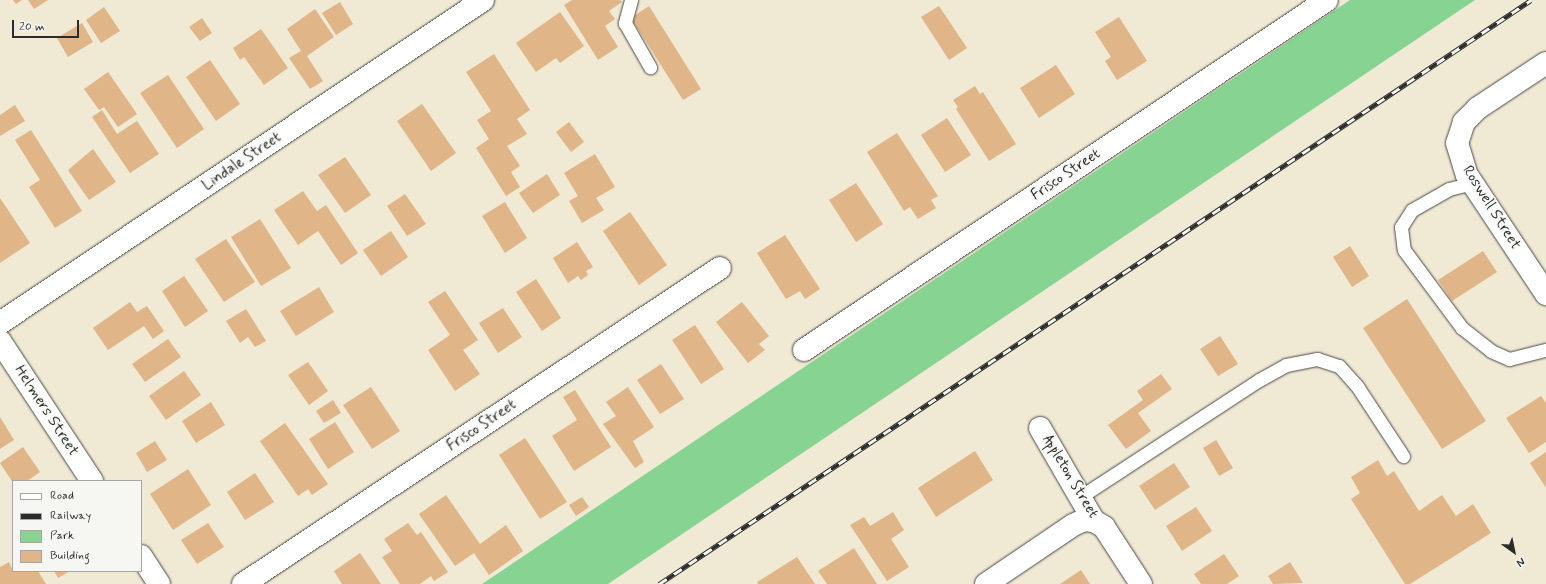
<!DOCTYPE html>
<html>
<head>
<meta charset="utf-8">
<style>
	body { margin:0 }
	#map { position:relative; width:1546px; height:584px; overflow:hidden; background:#f0e9d4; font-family:Mynerve,sans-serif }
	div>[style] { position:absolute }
	.green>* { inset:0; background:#87d492 }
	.building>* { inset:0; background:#e0b588 }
	.roads { filter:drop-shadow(0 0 1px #494844) drop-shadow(0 0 1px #494844) }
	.lane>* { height:13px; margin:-6.5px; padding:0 6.5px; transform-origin:6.5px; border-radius:6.5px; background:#fff }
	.street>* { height:22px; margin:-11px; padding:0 11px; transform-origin:11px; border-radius:11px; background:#fff }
	.rail>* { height:4.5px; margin-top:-2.25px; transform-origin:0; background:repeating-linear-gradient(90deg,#f6f6f2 0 9px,#2b2b2b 0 18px); box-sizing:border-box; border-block:1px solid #2b2b2b }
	span { translate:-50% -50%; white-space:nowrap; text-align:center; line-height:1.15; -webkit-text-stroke:3px #f6f6f2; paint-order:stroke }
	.street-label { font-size:15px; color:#2b2b2b }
	.legend { position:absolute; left:12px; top:480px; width:130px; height:92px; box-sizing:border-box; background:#f6f6f2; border:1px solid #a5a5a2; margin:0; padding:5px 7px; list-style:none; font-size:12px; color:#2b2b2b }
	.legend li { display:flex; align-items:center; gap:8px; height:20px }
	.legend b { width:20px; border:1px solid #a5a5a2 }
	.north { position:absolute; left:1494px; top:532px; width:40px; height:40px; -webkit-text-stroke:3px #f6f6f2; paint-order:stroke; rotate:147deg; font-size:11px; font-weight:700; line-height:16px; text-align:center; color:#2b2b2b }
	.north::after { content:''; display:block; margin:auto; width:14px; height:18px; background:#2b2b2b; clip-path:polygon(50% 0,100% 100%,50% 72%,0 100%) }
	.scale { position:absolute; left:12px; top:20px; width:67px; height:18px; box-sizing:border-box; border:2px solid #2b2b2b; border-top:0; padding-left:5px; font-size:12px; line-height:14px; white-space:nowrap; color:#2b2b2b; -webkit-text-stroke:3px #f6f6f2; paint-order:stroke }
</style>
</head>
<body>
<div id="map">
	<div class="green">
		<div style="clip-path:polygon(1350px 0,1475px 0,608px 584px,482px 584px)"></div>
	</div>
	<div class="building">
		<div style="clip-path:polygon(13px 0,22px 0,16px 4px)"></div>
		<div style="clip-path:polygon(28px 0,48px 0,34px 9px)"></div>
		<div style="clip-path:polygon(572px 0,620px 0,622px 2px,609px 11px,615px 19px,605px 26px,618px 47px,598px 60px,564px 5px)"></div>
		<div style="clip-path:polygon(340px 2px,353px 24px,336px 35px,322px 13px)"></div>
		<div style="clip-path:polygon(649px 6px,701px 89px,683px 100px,631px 18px)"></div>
		<div style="clip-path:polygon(939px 6px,967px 48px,949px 60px,921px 17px)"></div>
		<div style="clip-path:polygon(104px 7px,120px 31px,101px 43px,86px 20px)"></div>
		<div style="clip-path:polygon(315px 9px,334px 37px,307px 56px,323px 81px,310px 89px,289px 58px,301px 51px,287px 29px)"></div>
		<div style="clip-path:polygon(560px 12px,584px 46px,560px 63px,556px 58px,536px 72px,516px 43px)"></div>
		<div style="clip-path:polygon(1119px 17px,1147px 61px,1117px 80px,1105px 61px,1111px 57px,1095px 32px)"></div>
		<div style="clip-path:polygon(202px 18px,212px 33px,200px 41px,189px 27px)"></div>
		<div style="clip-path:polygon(82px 23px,93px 42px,68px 57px,57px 38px)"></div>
		<div style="clip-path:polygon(261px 29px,288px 68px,264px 85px,244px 57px,240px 60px,233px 48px)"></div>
		<div style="clip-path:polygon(494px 54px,530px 110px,517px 119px,527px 134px,507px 146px,520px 166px,511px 172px,520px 187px,506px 196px,476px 148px,489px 139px,477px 120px,491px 111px,466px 72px)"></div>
		<div style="clip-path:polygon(210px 60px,240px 104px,216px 121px,186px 77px)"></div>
		<div style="clip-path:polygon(1056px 65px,1075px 94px,1039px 118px,1020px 88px)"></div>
		<div style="clip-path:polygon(108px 72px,137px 114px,118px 127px,104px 107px,99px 110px,84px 89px)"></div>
		<div style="clip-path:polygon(168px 75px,204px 129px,177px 148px,140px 93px)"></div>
		<div style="clip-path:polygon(975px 86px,980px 94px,983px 92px,1016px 144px,989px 161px,956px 109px,958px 107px,953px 100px)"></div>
		<div style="clip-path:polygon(422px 104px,456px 153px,431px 171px,397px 121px)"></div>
		<div style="clip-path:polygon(15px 105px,25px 121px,0 136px,0 115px)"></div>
		<div style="clip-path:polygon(102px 110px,117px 134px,137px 121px,159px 154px,130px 173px,92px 117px)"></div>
		<div style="clip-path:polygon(947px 118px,971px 155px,945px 172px,921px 135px)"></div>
		<div style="clip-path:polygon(569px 122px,584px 142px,571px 152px,556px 132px)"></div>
		<div style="clip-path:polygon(31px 130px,82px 211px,55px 228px,29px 187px,40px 180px,15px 140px)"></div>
		<div style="clip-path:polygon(897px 133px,938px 196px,931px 200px,936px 208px,918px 219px,910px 207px,904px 211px,867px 152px)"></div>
		<div style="clip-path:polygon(93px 149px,116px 182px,89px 200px,68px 170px)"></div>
		<div style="clip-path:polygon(595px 154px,615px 187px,596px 198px,604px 210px,582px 223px,569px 201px,578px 196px,564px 173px)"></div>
		<div style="clip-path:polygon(345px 157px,371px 195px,345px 213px,318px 175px)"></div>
		<div style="clip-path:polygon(547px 174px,560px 195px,533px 213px,519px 193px)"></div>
		<div style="clip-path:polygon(856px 183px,883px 224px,856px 242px,829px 200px)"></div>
		<div style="clip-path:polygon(303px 191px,317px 211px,326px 205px,358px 253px,341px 265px,318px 231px,298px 245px,274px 210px)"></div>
		<div style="clip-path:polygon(405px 194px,426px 224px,407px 236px,387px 206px)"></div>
		<div style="clip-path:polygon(0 198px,30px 243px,0 263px)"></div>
		<div style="clip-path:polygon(505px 202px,527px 238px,505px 253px,482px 216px)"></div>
		<div style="clip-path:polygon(630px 212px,667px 265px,639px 285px,603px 231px)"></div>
		<div style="clip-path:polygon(260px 219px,291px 268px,261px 286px,231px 237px)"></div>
		<div style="clip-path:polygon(391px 231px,408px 257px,381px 276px,363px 250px)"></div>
		<div style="clip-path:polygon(785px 235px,820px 289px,805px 299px,800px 291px,786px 299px,757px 253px)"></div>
		<div style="clip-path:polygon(226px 239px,255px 282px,224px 302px,195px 259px)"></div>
		<div style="clip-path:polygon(577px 242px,593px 267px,586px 271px,588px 275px,581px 280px,578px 276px,568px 283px,553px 258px)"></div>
		<div style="clip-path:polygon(1350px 246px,1369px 276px,1352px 287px,1333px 257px)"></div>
		<div style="clip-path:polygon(1483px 251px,1497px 272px,1452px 301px,1438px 280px)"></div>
		<div style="clip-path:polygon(184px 276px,208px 311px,185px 327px,162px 291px)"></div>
		<div style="clip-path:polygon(536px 279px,561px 318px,542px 331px,516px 292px)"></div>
		<div style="clip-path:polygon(319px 287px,334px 312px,296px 336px,280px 311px)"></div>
		<div style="clip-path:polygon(445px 291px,478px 340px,463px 350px,480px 374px,455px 391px,428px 350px,450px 335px,428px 302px)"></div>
		<div style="clip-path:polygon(1407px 299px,1486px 421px,1442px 449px,1363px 328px)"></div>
		<div style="clip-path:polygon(130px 302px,137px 312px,147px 306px,164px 331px,153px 339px,144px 326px,108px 350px,93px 328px)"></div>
		<div style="clip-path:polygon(742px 302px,769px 336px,759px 344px,765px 350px,748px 363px,716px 322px)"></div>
		<div style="clip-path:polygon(503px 308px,522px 337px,498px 353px,479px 323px)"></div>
		<div style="clip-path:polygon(246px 309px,266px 341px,255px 347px,248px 337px,240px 343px,226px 321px)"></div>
		<div style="clip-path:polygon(695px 325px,724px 369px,701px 384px,672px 340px)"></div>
		<div style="clip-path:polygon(1220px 336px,1238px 364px,1218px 376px,1200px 349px)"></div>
		<div style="clip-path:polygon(168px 339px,181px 357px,145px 382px,132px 364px)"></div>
		<div style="clip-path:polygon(308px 362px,328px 391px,309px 405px,288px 375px)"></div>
		<div style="clip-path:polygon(661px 364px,684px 399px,660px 414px,637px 380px)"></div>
		<div style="clip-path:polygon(184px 371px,201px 395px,166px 420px,149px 396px)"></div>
		<div style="clip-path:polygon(1161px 374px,1172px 389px,1138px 413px,1151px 431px,1126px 449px,1108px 425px,1143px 400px,1137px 391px)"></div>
		<div style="clip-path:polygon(371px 387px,400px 431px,372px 449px,343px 405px)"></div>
		<div style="clip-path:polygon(628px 387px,654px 427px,633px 441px,644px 462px,635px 468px,603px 424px,616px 416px,606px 402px)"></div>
		<div style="clip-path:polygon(575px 390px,611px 447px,574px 471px,552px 436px,577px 420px,563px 397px)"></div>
		<div style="clip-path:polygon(1541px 396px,1546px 403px,1546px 442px,1529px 453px,1506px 418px)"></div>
		<div style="clip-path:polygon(333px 400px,341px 413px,324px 423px,316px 411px)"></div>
		<div style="clip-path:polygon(211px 402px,225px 425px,196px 443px,182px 421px)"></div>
		<div style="clip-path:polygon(0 417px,14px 440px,0 449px)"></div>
		<div style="clip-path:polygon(335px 422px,354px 452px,328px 469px,309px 439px)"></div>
		<div style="clip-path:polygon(285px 423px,328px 484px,312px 495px,308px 489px,298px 496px,260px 441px)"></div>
		<div style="clip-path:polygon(525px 438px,567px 502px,540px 519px,499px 455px)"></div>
		<div style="clip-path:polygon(1216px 440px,1233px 468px,1219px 476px,1203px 448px)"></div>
		<div style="clip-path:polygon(155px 441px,167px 460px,147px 472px,136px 453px)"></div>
		<div style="clip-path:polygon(23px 447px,40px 472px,27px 481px,12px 481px,0 463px)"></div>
		<div style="clip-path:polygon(975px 451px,993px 480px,936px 517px,918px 488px)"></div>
		<div style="clip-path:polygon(1546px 452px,1546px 488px,1530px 463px)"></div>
		<div style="clip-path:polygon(1378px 460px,1387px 476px,1394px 471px,1419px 511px,1442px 495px,1456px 516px,1473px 504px,1491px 533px,1410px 584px,1405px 584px,1351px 499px,1360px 493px,1351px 477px)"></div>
		<div style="clip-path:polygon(1174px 463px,1190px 487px,1155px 510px,1139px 486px)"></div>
		<div style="clip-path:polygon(188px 469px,211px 505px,173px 530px,150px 494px)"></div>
		<div style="clip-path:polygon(255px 473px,274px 502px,245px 520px,227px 492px)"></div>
		<div style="clip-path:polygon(446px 495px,480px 544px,506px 525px,523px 551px,489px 575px,474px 553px,455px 566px,419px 514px)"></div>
		<div style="clip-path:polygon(582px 497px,589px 507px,576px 516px,569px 505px)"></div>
		<div style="clip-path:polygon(1196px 507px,1212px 531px,1182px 551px,1166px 526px)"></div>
		<div style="clip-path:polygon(893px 512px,904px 530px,891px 539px,909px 567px,887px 581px,850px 525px,864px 517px,870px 526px)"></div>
		<div style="clip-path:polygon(208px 523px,224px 547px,197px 564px,181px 540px)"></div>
		<div style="clip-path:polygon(408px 523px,417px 535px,421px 532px,448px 572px,434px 581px,431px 576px,420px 584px,400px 584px,382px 557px,392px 551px,384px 539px)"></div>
		<div style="clip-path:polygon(854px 548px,877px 584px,827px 584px,818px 571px)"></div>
		<div style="clip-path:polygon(360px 553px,381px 584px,342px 584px,334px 571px)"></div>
		<div style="clip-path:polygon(1224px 554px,1239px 576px,1227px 584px,1201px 584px,1194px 574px)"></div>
		<div style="clip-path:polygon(797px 557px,815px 584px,758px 584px,757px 582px)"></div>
		<div style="clip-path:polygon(9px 562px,13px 571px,38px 571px,46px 584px,0 584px,0 567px)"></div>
		<div style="clip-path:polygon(1290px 562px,1303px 583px,1273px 584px,1268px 576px)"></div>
		<div style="clip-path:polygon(1081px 570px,1090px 584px,1060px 584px)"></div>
		<div style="clip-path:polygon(54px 571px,70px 571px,58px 578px)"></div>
	</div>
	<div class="roads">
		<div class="lane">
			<div style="left:631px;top:0;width:24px;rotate:105deg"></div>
			<div style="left:625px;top:23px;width:51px;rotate:60.4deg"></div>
			<div style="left:1473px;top:183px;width:25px;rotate:166deg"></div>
			<div style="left:1449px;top:189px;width:43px;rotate:150.4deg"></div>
			<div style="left:1412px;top:210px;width:20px;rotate:123deg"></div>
			<div style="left:1401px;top:227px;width:23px;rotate:83deg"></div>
			<div style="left:1404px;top:250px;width:97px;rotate:53.4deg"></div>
			<div style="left:1462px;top:328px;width:37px;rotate:38deg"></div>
			<div style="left:1491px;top:351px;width:20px;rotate:24deg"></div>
			<div style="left:1509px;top:359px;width:38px;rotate:-14deg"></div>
			<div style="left:1080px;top:497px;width:214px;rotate:-33.2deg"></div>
			<div style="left:1259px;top:380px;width:31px;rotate:-29deg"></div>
			<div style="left:1286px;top:365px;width:32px;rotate:-11deg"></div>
			<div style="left:1317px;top:359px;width:23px;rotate:18deg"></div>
			<div style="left:1339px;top:366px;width:27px;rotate:48deg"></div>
			<div style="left:1357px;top:386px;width:84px;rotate:56.7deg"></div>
		</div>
		<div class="street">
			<div style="left:1546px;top:63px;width:82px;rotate:146.5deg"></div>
			<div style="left:1478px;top:108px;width:20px;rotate:135deg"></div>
			<div style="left:1464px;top:122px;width:22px;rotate:108deg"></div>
			<div style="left:1457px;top:143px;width:34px;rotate:73deg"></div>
			<div style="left:1467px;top:175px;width:143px;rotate:56.4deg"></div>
			<div style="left:0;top:323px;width:581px;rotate:-33.77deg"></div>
			<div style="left:0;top:341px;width:168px;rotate:56.7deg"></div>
			<div style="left:804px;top:350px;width:629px;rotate:-33.79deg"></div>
			<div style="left:1040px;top:428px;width:108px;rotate:59.9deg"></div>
			<div style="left:1094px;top:521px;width:12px;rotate:31deg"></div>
			<div style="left:1104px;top:527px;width:68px;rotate:57deg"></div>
			<div style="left:141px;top:556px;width:33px;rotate:57deg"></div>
			<div style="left:243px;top:584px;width:572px;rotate:-33.52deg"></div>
			<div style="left:986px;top:584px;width:105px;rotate:-34.1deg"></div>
			<div style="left:1073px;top:525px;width:12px;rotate:-24deg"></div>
			<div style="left:1084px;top:520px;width:10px;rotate:6deg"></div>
		</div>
	</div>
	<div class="rail">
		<div style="left:659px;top:584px;width:1049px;rotate:-33.81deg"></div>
	</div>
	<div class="street-label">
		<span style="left:242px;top:162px;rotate:-34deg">Lindale Street</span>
		<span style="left:1066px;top:175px;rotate:-34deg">Frisco Street</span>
		<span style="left:1491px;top:208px;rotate:58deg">Roswell Street</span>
		<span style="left:46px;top:411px;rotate:57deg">Helmers Street</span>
		<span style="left:482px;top:426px;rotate:-34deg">Frisco Street</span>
		<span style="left:1070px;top:477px;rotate:59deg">Appleton Street</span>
	</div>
	<ul class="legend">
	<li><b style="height:5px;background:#fff"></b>Road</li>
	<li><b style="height:5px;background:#2b2b2b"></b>Railway</li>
	<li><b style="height:11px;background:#87d492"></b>Park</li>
	<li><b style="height:11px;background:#e0b588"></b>Building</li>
	</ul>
	<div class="north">N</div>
	<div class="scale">20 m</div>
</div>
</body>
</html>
